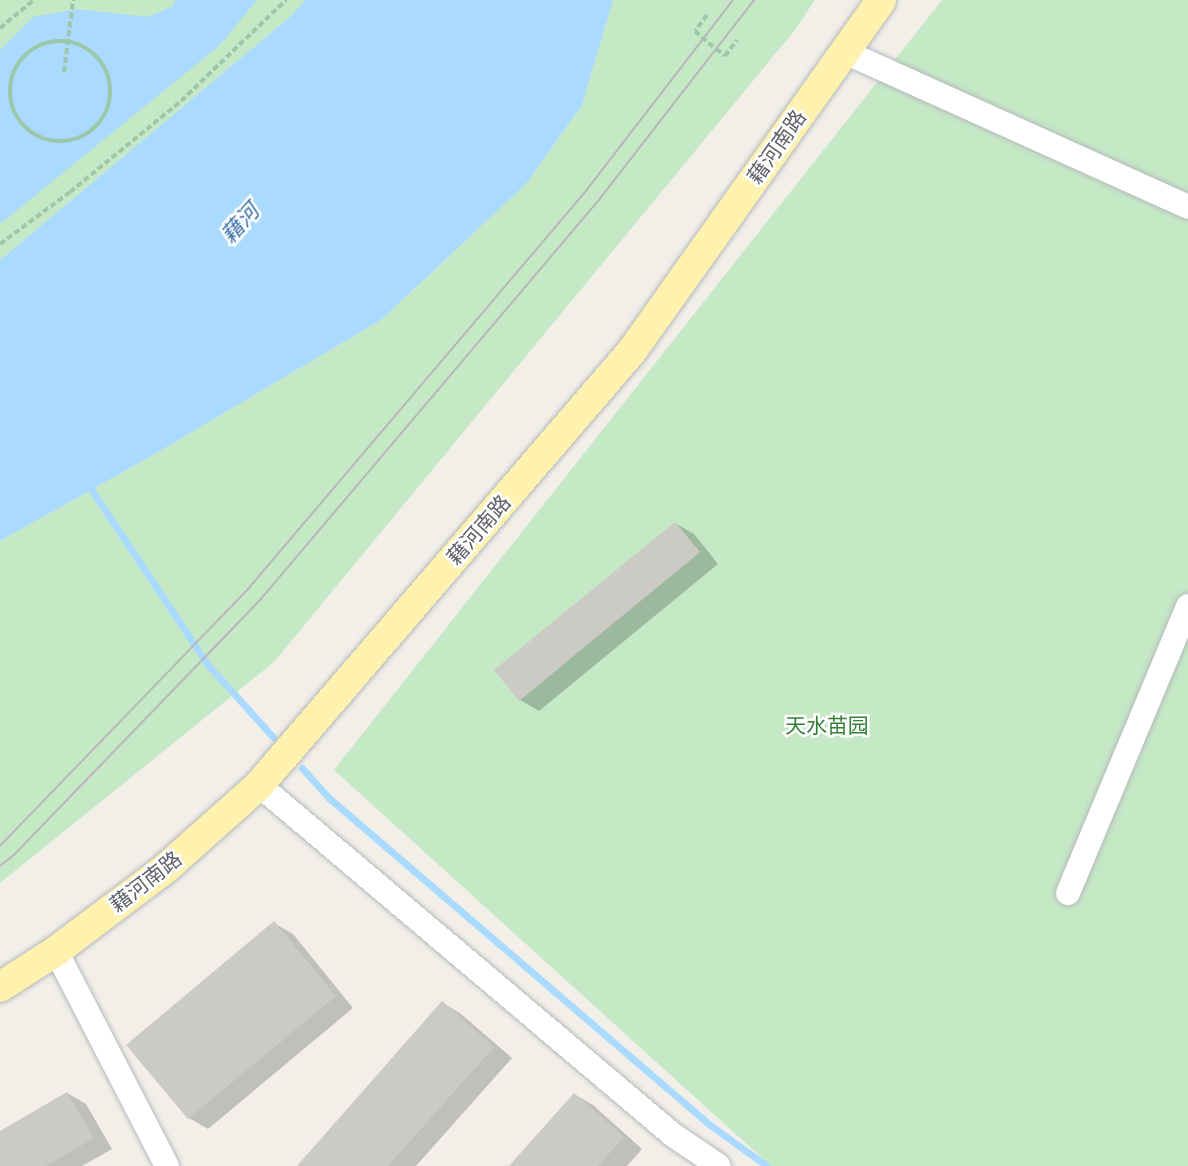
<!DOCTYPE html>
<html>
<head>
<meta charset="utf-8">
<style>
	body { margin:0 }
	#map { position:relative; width:1188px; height:1166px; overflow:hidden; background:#f1efe8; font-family:"Source Sans 3","Noto Sans SC",sans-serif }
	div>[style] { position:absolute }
	.green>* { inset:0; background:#c5e8c5 }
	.water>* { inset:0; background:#aadaff }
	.shadow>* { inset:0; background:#0003 }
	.stream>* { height:7px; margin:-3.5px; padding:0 3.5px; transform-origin:3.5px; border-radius:3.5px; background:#aadaff }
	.building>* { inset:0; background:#cccac5 }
	.path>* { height:4px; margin-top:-2px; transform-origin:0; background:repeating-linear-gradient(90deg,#9cc7a9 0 6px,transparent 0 9px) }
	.path>.ring { margin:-2px; padding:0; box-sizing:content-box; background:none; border:4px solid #9cc7a9; border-radius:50% }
	.roads { filter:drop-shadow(0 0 2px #b5b8bc) drop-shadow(0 0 2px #b5b8bc) }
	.minor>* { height:24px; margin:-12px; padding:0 12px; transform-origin:12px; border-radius:12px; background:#fff }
	.major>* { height:30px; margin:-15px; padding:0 15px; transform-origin:15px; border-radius:15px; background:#fff2af }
	.tram>* { height:1.5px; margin:-0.75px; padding:0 0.75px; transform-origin:0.75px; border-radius:0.75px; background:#b6b7b8 }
	span { translate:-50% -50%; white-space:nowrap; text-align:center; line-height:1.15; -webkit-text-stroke:5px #fff; paint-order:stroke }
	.street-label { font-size:21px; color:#5f6368 }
	.park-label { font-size:21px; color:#348238 }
	.water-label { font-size:22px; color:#4174aa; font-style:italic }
</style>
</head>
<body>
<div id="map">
	<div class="green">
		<div style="clip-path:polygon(0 0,305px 0,292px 15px,0 260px)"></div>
		<div style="clip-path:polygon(613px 0,815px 0,794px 31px,274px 662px,0 883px,0 541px,148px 458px,381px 320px,526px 184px,582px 105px)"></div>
		<div style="clip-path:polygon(942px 0,1188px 0,1188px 1166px,771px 1166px,334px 770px)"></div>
	</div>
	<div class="water">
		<div style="clip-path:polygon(175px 0,257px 0,219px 46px,0 224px,0 50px,33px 17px,77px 9px,148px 17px,173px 6px)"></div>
		<div style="clip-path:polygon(305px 0,613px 0,582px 105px,526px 184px,381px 320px,148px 458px,0 541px,0 260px,292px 15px)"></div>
	</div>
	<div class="shadow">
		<div style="clip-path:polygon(675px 523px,694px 534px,718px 564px,539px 711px,520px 700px)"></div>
		<div style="clip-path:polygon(274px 923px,293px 934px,353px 1008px,208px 1129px,189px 1118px)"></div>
		<div style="clip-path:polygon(443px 1003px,461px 1014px,512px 1058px,416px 1166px,299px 1166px)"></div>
		<div style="clip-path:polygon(67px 1093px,86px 1104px,112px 1149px,82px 1166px,0 1166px,0 1133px)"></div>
		<div style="clip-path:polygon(574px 1094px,593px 1105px,642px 1149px,627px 1166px,511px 1166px)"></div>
	</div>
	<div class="stream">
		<div style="left:87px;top:483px;width:219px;rotate:56.4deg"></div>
		<div style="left:208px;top:665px;width:97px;rotate:47.9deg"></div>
		<div style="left:302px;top:768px;width:40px;rotate:48deg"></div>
		<div style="left:329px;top:798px;width:502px;rotate:40.64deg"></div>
		<div style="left:710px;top:1125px;width:70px;rotate:35.7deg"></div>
	</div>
	<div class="building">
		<div style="clip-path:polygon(675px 522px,700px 552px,519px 701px,494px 670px)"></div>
		<div style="clip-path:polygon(274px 921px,336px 996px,188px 1119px,126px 1045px)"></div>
		<div style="clip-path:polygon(442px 1001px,494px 1047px,388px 1166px,297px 1166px)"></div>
		<div style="clip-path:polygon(67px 1092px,94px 1138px,46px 1166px,0 1166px,0 1131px)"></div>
		<div style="clip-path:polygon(574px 1093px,624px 1137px,598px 1166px,509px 1166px)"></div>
	</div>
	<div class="path">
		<div style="left:707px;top:15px;width:20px;rotate:127deg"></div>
		<div style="left:695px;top:31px;width:28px;rotate:41deg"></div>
		<div style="left:716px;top:49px;width:11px;rotate:38deg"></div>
		<div style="left:725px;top:56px;width:20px;rotate:-53deg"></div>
		<div style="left:0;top:28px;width:44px;rotate:-39.5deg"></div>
		<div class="ring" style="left:10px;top:41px;width:96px;height:96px"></div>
		<div style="left:64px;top:72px;width:73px;rotate:-82.9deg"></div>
		<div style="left:0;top:244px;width:87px;rotate:-36.6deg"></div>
		<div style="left:70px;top:192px;width:144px;rotate:-39.3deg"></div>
		<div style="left:181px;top:101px;width:146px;rotate:-43.9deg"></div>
	</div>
	<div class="roads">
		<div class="minor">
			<div style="left:845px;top:52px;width:376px;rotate:24.3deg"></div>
			<div style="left:259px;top:785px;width:542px;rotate:40.21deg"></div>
			<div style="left:673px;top:1135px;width:55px;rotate:34deg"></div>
			<div style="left:1068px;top:893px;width:311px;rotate:-67.3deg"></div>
			<div style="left:56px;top:951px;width:242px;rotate:62.7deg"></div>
		</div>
		<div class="major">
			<div style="left:0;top:987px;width:67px;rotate:-32.7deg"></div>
			<div style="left:56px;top:951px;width:138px;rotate:-37deg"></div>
			<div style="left:166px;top:868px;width:125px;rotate:-41.7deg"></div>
			<div style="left:259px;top:785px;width:572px;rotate:-49.32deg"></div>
			<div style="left:632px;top:351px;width:430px;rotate:-54.6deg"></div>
		</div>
	</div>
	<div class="tram">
		<div style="left:0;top:846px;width:359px;rotate:-46deg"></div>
		<div style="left:249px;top:588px;width:521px;rotate:-49.67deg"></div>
		<div style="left:586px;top:191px;width:241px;rotate:-52.4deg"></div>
		<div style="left:0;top:866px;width:18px;rotate:-38deg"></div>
		<div style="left:14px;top:855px;width:356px;rotate:-46deg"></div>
		<div style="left:261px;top:599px;width:523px;rotate:-49.73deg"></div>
		<div style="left:599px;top:200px;width:253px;rotate:-52.2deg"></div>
	</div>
	<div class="street-label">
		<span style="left:777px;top:147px;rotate:-55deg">藉河南路</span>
		<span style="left:479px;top:530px;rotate:-49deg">藉河南路</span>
		<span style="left:146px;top:882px;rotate:-38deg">藉河南路</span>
	</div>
	<div class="park-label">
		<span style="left:827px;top:726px">天水苗园</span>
	</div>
	<div class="water-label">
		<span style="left:241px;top:224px;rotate:-48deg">藉河</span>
	</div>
</div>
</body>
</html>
